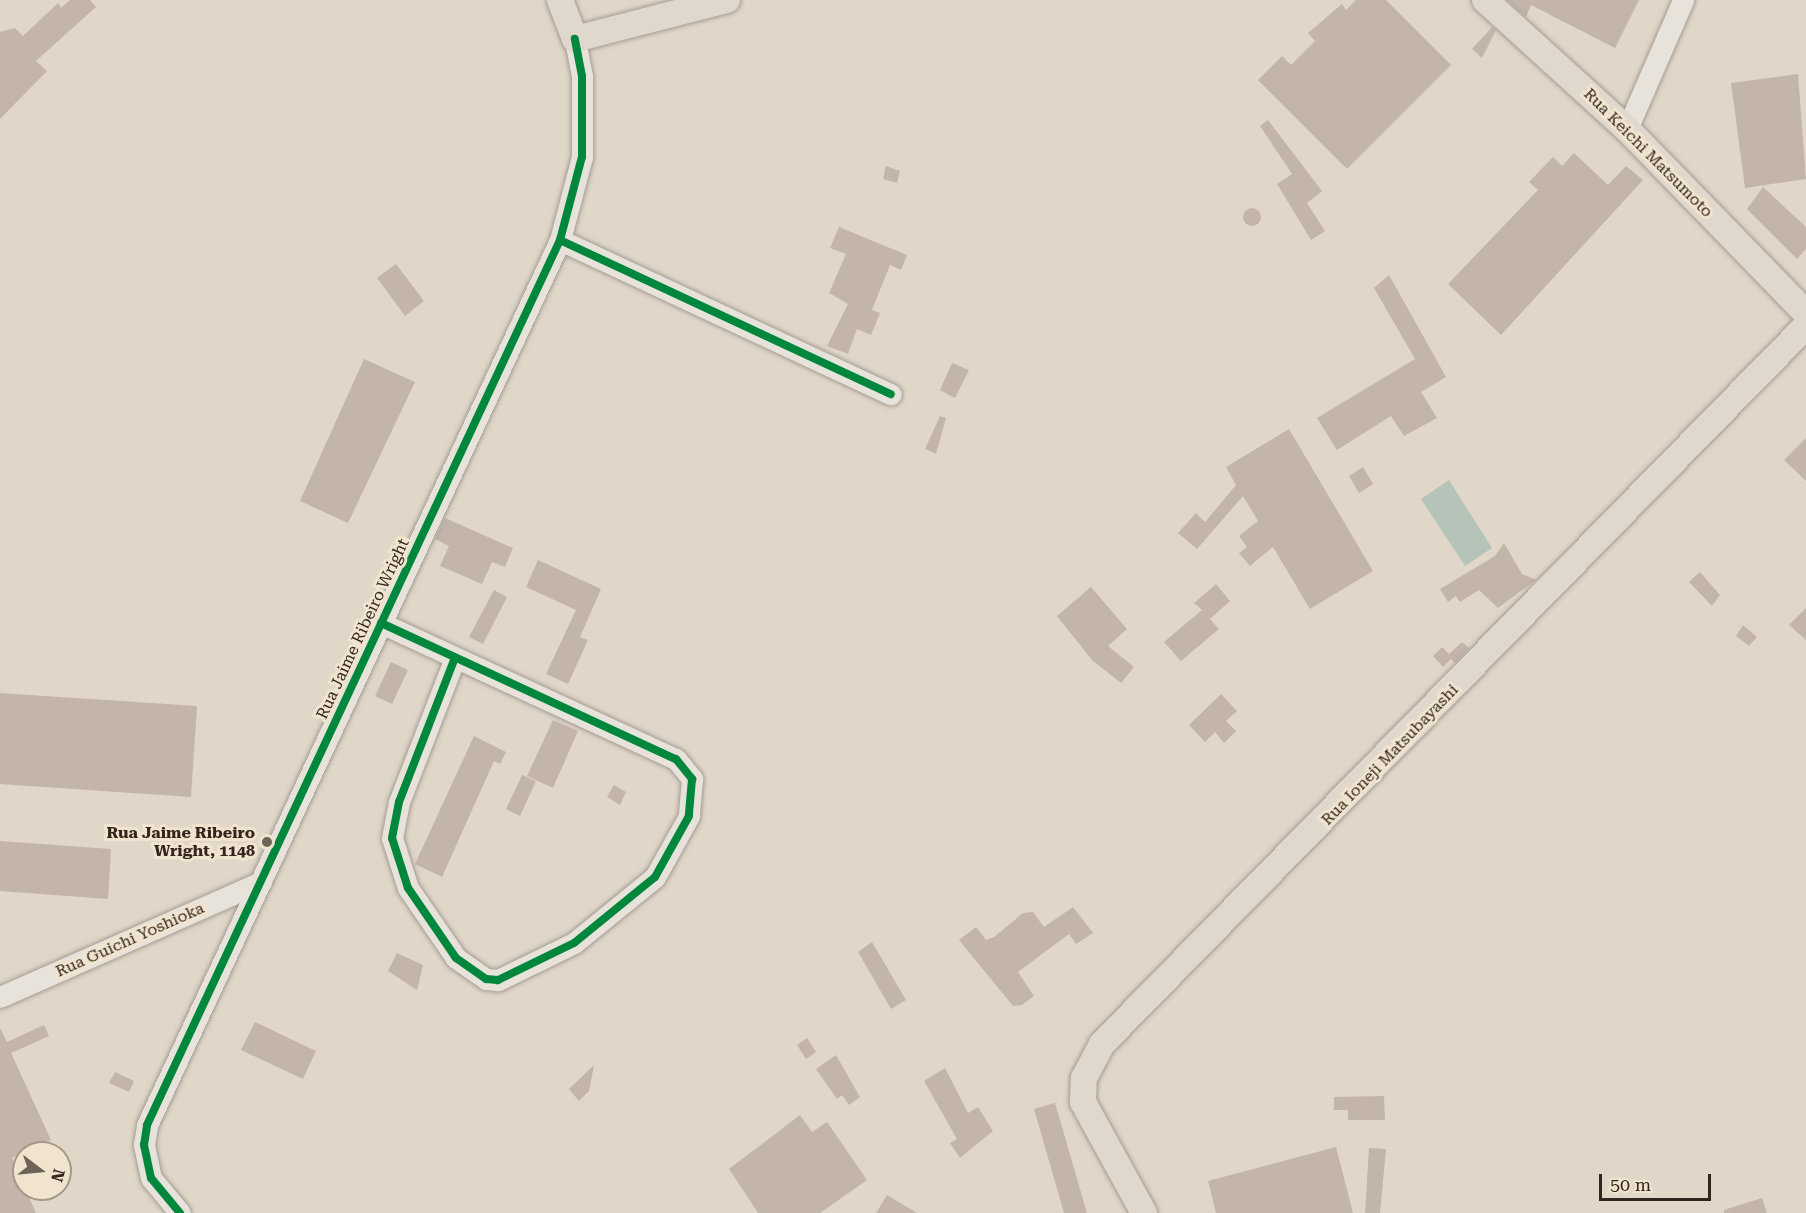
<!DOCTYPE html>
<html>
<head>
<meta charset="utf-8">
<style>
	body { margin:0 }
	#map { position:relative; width:1806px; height:1213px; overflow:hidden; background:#e0d7c9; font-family:"Roboto Serif",serif }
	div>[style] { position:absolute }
	.water>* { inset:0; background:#b5c3b9 }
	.building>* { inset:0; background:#c3b5aa }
	.round { border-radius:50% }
	.roads { filter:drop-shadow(0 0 2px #a59c93) drop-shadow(0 0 2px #a59c93) }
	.minor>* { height:21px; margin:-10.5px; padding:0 10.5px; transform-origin:10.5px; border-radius:10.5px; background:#e8e3da }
	.major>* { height:26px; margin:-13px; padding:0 13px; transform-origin:13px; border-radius:13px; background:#e0d8cc }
	.cycleway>* { height:8px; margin:-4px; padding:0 4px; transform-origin:4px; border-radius:4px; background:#00873e }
	.dots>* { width:16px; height:16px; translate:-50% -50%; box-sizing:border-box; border:3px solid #f1e4cf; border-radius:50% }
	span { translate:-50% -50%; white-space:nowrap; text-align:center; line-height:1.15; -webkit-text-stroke:6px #f1e4cf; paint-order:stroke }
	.street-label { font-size:16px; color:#31251d }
	.poi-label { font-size:16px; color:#31251d; font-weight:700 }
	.right { translate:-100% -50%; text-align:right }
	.north { position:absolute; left:12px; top:1141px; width:60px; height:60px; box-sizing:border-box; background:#f1e4cf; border:2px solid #a49888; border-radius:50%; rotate:106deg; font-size:16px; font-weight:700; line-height:24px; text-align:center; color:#31251d }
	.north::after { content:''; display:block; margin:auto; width:21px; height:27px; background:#6e6359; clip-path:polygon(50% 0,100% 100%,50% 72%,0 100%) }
	.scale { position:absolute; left:1599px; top:1174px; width:112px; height:27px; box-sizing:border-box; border:3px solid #31251d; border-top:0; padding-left:8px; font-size:18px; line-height:21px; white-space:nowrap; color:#31251d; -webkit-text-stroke:4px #f1e4cf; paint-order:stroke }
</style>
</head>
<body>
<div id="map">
	<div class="water">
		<div style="clip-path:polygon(1449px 480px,1492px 548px,1465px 566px,1421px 499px)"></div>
	</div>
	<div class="building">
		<div style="clip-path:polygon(70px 0,90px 0,96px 7px,36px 61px,47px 71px,0 119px,0 32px,15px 28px,23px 36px,58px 3px,61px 8px)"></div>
		<div style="clip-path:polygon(1356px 0,1386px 0,1451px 65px,1347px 169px,1258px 80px,1282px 56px,1291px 65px,1315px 41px,1308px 33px,1342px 4px,1346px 10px)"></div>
		<div style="clip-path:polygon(1507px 0,1639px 0,1615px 48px,1531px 5px,1526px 17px)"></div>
		<div style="clip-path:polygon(1492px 27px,1496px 30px,1482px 58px,1472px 49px)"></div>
		<div style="clip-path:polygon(1798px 74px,1806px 179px,1745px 188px,1731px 83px)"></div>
		<div style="clip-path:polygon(1268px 120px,1322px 191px,1307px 203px,1325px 231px,1311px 240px,1277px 184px,1292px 174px,1260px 126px)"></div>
		<div style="clip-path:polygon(1574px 153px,1608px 185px,1626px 166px,1643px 180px,1501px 335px,1448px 284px,1538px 190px,1529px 182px,1553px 157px,1562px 166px)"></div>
		<div style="clip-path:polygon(886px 166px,900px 171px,897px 183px,883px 179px)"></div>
		<div style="clip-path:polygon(1763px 187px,1806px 227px,1806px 249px,1797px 259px,1747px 209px)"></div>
		<div class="round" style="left:1243px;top:208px;width:18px;height:18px"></div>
		<div style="clip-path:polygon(839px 227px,907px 255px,901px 270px,890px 265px,872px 310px,880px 313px,871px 335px,857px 329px,848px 354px,827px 346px,848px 304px,829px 293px,846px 254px,830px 248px)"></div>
		<div style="clip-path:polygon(396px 264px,424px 301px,405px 316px,377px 278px)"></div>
		<div style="clip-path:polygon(1389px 275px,1446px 377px,1421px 392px,1437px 418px,1404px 436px,1391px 416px,1337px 450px,1317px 418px,1415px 359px,1374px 288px)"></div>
		<div style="clip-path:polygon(364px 359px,415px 382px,348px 523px,300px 501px)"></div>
		<div style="clip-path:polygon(952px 363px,969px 370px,955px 398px,940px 390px)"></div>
		<div style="clip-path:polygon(940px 416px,946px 418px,936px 454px,925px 449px)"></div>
		<div style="clip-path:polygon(1289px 429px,1373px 571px,1310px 609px,1273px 547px,1250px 566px,1239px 553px,1247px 547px,1239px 536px,1258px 521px,1243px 496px,1197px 549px,1178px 533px,1196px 513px,1205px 522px,1236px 485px,1226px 467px)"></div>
		<div style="clip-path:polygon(1806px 438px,1806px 481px,1784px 460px)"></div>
		<div style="clip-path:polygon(1363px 467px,1373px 484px,1359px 493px,1349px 476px)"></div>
		<div style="clip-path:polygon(445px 518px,513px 548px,505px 567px,492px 562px,482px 584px,440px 566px,449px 546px,435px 539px)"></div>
		<div style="clip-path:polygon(1504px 543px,1522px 574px,1536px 580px,1498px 608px,1479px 590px,1460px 602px,1456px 596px,1448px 602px,1440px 589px,1495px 556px)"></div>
		<div style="clip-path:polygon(538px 560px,601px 589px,580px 637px,588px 640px,568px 684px,546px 674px,576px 610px,526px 587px)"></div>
		<div style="clip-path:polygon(1700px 572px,1720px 595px,1712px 606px,1689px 582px)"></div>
		<div style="clip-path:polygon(1216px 584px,1230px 601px,1210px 619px,1219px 629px,1181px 661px,1164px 642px,1202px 610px,1194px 603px)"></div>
		<div style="clip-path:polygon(1091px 587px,1127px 629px,1108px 646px,1134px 667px,1121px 683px,1092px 660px,1057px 616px)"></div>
		<div style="clip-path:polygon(494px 590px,507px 597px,483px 644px,469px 637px)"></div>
		<div style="clip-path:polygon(1806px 608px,1806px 640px,1789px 625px)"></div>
		<div style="clip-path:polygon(1743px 625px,1757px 637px,1749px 646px,1736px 636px)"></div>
		<div style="clip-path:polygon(1462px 642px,1469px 648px,1455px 663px,1451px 659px,1443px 667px,1433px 656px,1442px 647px,1449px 654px)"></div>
		<div style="clip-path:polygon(391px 662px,408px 670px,392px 704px,375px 696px)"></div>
		<div style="clip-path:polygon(0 693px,197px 706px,191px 797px,0 784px)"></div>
		<div style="clip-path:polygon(1221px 694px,1237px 711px,1226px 721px,1236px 731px,1224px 743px,1215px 732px,1205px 742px,1189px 725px)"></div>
		<div style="clip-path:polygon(553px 720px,578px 731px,553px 788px,527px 776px)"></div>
		<div style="clip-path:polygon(474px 736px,506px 752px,500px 764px,494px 761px,442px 877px,415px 864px)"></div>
		<div style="clip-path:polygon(522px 775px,536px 781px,520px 816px,506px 809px)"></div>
		<div style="clip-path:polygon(614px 785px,626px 792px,620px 805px,607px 797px)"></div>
		<div style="clip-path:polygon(0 841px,111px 849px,108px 899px,0 891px)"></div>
		<div style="clip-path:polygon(1073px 907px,1093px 933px,1076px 944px,1069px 934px,1018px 972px,1034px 996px,1022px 1005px,1013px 1006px,959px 940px,976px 927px,986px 940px,994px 937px,1023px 913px,1033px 912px,1044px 927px)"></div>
		<div style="clip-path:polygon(872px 942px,906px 1000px,891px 1009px,858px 952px)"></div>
		<div style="clip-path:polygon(397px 953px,423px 965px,417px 990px,388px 971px)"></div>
		<div style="clip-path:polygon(255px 1022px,316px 1051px,303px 1079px,241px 1050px)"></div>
		<div style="clip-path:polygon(44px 1025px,49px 1036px,11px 1053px,51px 1140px,12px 1158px,36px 1213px,0 1213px,0 1028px,7px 1042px)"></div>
		<div style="clip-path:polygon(807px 1038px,816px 1052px,806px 1059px,797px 1045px)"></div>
		<div style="clip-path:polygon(836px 1055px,860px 1097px,849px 1105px,842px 1095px,837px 1099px,816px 1069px)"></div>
		<div style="clip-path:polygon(594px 1065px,589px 1091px,579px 1101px,569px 1089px)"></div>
		<div style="clip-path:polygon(945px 1068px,968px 1113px,978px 1107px,993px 1131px,960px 1158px,950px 1143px,957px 1139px,924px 1081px)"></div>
		<div style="clip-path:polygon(115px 1072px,134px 1081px,129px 1092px,109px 1083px)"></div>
		<div style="clip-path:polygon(1384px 1096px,1385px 1120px,1348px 1120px,1348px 1110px,1334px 1110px,1334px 1097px)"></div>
		<div style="clip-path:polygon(1055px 1103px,1087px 1213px,1064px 1213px,1034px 1109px)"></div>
		<div style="clip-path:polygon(800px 1115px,812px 1132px,827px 1122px,867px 1180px,820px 1213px,758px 1213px,729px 1169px)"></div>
		<div style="clip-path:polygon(1336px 1147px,1353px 1213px,1216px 1213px,1208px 1181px)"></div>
		<div style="clip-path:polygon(1369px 1148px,1386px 1149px,1380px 1213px,1365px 1213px)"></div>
		<div style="clip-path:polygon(887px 1195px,917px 1213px,876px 1213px)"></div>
		<div style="clip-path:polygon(1762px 1198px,1767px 1213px,1724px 1213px,1724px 1210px)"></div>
	</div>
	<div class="roads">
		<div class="minor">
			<div style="left:1627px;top:129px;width:141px;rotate:-66.5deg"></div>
			<div style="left:560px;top:240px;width:365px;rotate:25deg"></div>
			<div style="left:381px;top:623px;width:325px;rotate:24.8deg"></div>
			<div style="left:676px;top:759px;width:26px;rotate:51deg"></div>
			<div style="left:692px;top:779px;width:37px;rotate:95deg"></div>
			<div style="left:689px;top:816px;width:70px;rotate:119.1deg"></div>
			<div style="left:655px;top:877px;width:104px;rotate:140.8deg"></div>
			<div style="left:574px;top:943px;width:85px;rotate:154deg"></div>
			<div style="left:498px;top:980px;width:12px;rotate:-175deg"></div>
			<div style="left:486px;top:979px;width:37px;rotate:-145deg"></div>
			<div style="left:456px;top:958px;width:85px;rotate:-124.4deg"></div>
			<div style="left:408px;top:888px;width:52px;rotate:-107.7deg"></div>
			<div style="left:392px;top:838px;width:37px;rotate:-79deg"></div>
			<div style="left:399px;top:802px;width:152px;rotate:-68.8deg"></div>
			<div style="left:0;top:997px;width:285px;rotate:-23.8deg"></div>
			<div style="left:180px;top:1213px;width:45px;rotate:-129.6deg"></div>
			<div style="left:151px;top:1178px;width:34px;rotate:-102deg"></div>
			<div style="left:144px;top:1145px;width:20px;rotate:-81deg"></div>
			<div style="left:147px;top:1125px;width:977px;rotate:-64.98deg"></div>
			<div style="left:560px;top:240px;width:86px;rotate:-75.2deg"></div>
			<div style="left:582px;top:157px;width:81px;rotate:-90deg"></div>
			<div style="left:582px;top:76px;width:38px;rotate:-101deg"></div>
		</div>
		<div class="major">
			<div style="left:560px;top:0;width:42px;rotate:69deg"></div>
			<div style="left:575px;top:39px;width:157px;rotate:-14.4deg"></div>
			<div style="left:1485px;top:0;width:192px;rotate:42.3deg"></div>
			<div style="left:1627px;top:129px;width:257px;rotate:45.8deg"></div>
			<div style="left:1144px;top:1213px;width:127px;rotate:-118.8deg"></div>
			<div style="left:1083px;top:1102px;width:24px;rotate:-88deg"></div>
			<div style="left:1084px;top:1078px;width:38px;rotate:-62deg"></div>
			<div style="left:1102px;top:1044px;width:1006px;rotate:-45.56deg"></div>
		</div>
	</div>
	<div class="cycleway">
		<div style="left:560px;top:240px;width:365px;rotate:25deg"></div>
		<div style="left:381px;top:623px;width:325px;rotate:24.8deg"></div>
		<div style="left:676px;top:759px;width:26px;rotate:51deg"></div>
		<div style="left:692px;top:779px;width:37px;rotate:95deg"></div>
		<div style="left:689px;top:816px;width:70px;rotate:119.1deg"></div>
		<div style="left:655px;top:877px;width:104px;rotate:140.8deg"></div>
		<div style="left:574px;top:943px;width:85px;rotate:154deg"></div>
		<div style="left:498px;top:980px;width:12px;rotate:-175deg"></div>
		<div style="left:486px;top:979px;width:37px;rotate:-145deg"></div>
		<div style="left:456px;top:958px;width:85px;rotate:-124.4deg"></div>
		<div style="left:408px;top:888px;width:52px;rotate:-107.7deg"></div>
		<div style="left:392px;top:838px;width:37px;rotate:-79deg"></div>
		<div style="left:399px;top:802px;width:152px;rotate:-68.8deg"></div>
		<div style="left:180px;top:1213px;width:45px;rotate:-129.6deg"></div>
		<div style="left:151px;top:1178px;width:34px;rotate:-102deg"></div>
		<div style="left:144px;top:1145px;width:20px;rotate:-81deg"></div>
		<div style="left:147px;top:1125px;width:977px;rotate:-64.98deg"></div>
		<div style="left:560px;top:240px;width:86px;rotate:-75.2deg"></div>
		<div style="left:582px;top:157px;width:81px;rotate:-90deg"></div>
		<div style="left:582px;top:76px;width:38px;rotate:-101deg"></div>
	</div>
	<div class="dots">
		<div style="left:267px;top:842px;background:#6e6359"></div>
	</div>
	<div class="street-label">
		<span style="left:1648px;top:153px;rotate:45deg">Rua Keichi Matsumoto</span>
		<span style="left:363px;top:629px;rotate:-65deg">Rua Jaime Ribeiro Wright</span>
		<span style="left:1390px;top:755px;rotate:-46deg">Rua Ioneji Matsubayashi</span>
		<span style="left:130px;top:940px;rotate:-24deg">Rua Guichi Yoshioka</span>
	</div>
	<div class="poi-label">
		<span class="right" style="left:255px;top:842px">Rua Jaime Ribeiro<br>Wright, 1148</span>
	</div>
	<div class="north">N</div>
	<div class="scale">50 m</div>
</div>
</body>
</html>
